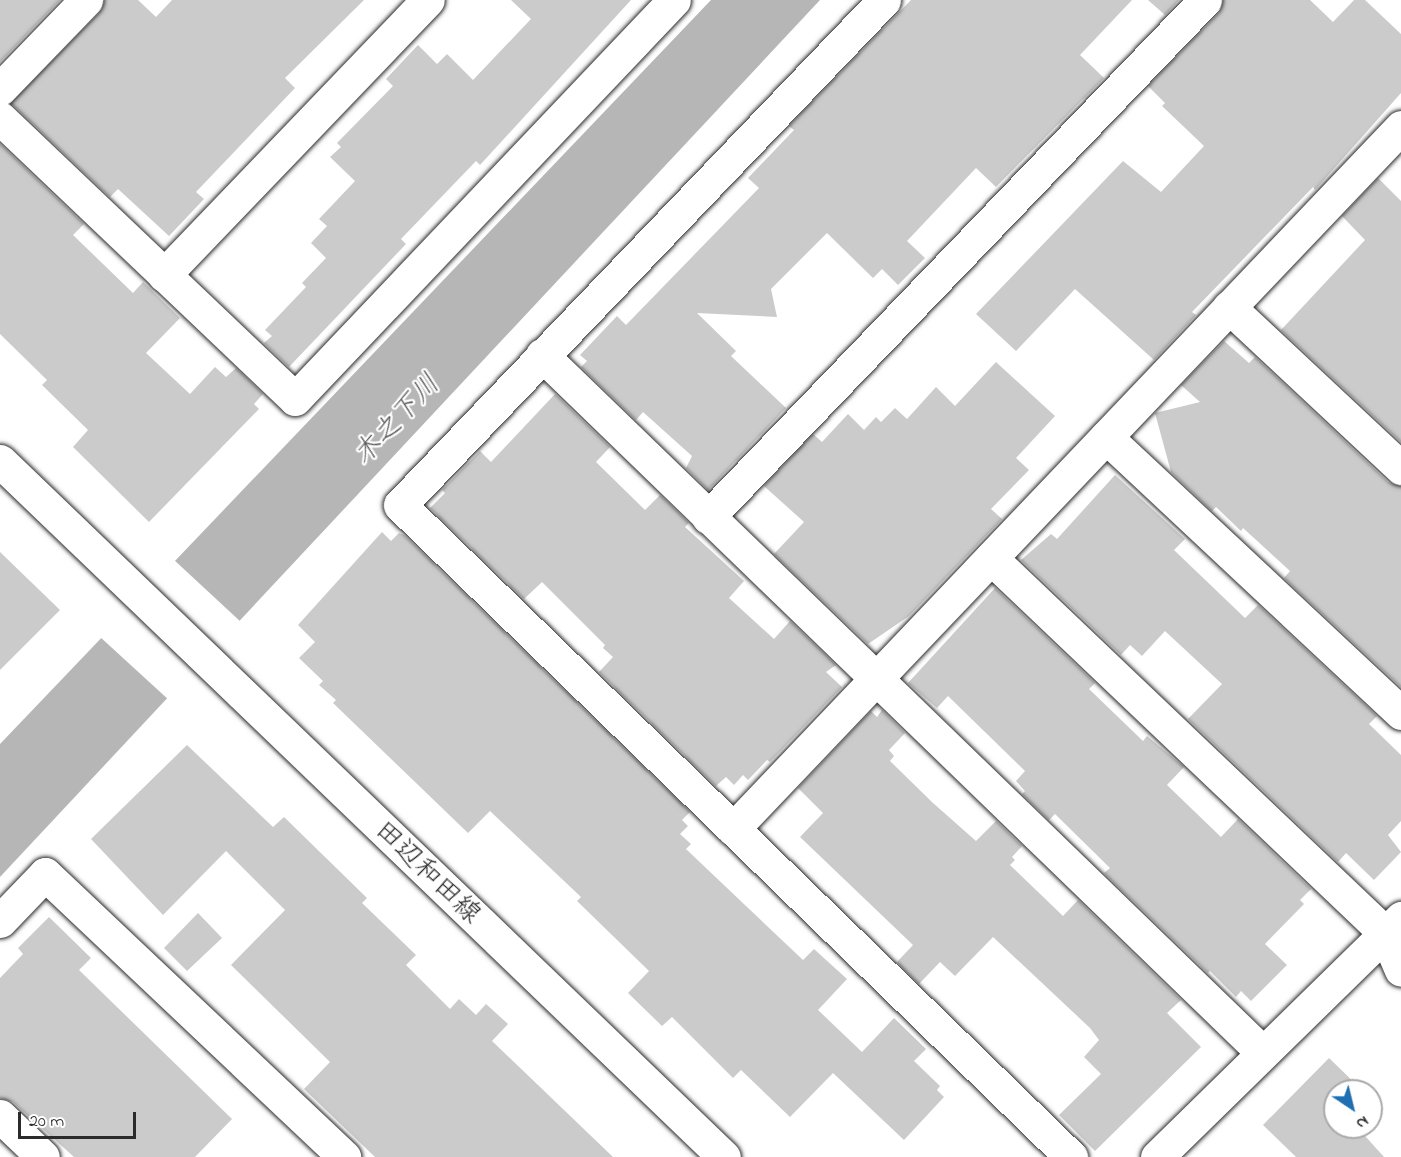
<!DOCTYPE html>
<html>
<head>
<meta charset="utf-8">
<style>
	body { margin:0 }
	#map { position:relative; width:1401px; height:1157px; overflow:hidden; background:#fff; font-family:"Indie Flower","Klee One",sans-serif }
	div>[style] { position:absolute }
	.water>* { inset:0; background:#b6b6b6 }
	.pier>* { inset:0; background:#fff }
	.building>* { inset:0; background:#cbcbcb }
	.roads { filter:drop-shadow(0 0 2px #2b2b2b) drop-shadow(0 0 2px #2b2b2b) }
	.street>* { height:33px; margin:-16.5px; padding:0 16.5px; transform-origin:16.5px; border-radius:16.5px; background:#fff }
	.secondary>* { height:33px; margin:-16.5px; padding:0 16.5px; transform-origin:16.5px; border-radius:16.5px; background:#fff }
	span { translate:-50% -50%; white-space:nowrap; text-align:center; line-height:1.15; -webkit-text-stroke:4.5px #fff; paint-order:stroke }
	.street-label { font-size:27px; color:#2b2b2b }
	.water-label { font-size:28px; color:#5c5c5c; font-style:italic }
	.north { position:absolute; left:1323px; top:1079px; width:60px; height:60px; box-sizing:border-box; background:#fff; border:2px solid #aaa; border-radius:50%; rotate:145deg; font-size:16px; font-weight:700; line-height:24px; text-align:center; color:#2b2b2b }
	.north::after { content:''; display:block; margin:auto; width:21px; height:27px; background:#1f6fb2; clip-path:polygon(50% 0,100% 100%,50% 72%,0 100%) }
	.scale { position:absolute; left:18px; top:1112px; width:118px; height:27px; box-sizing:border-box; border:3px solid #2b2b2b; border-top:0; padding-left:8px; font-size:18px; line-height:21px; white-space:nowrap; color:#2b2b2b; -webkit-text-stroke:4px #fff; paint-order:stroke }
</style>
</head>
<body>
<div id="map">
	<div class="water">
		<div style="clip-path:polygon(711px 0,820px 0,0 877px,0 744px)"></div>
	</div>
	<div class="pier">
		<div style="clip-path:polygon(173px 559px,242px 623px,170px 701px,99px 636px)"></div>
	</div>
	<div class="building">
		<div style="clip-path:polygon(0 0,60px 0,0 62px)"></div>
		<div style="clip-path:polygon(104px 0,138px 0,156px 17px,172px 0,364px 0,285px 78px,295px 88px,196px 192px,204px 199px,169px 236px,118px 189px,110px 197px,11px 103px,99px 13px)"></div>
		<div style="clip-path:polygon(511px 0,631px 0,480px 165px,476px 161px,401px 239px,406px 244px,289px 367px,264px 343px,272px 336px,265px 330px,306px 287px,302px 283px,326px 258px,311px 243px,327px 226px,319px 219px,355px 181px,330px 157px,341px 147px,337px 143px,393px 86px,386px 79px,418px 45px,437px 64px,447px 54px,473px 80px,531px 19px)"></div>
		<div style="clip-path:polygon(911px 0,1132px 0,1080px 55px,1104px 78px,996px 187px,976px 168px,907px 241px,925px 258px,898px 285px,882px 269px,873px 278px,827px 233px,771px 289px,777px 317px,697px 313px,736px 351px,731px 356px,786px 408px,708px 490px,686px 468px,692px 456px,643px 412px,636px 420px,581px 367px,587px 361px,580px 355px,617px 316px,626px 325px,759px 188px,748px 178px,794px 130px,789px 126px)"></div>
		<div style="clip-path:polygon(1148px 0,1179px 0,1165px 15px)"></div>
		<div style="clip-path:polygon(1223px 0,1310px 0,1333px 22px,1354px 0,1365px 0,1401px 34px,1401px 93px,1315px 190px,1313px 187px,1192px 312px,1196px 315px,1154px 360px,1075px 289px,1016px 351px,976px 314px,1123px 161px,1161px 192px,1204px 146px,1162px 106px,1165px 103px,1148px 86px,1219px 13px)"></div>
		<div style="clip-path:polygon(0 144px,84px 224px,73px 235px,133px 293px,143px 282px,180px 318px,146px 353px,190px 394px,215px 367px,226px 377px,236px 368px,263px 394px,254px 404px,259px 409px,149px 522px,73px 447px,88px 430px,42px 385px,47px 380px,0 334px)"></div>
		<div style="clip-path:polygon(1378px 178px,1401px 201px,1401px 442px,1281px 330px,1365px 240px,1342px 216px)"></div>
		<div style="clip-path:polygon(1224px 341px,1249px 363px,1255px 357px,1388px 482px,1401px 486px,1401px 687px,1284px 578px,1290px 571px,1243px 528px,1241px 531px,1216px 507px,1212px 511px,1171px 472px,1155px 413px,1200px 402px,1181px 385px)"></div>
		<div style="clip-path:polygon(996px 362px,1055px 416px,1016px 458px,1029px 470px,991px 509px,1002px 519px,909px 616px,868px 644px,774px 554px,804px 522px,764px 486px,813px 434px,822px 442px,848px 414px,864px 430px,876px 417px,881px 422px,895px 408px,907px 419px,936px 387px,955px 406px)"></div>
		<div style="clip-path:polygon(555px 394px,610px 447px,596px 462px,645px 510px,660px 495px,689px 523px,685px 527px,744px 581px,729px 598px,774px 639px,790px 621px,836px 665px,826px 672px,842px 687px,770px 762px,767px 760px,748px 780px,743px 775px,734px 785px,726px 777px,716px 786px,599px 672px,613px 657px,603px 648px,605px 645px,542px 582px,524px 599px,430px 508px,445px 493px,442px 490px,480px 451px,491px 462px)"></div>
		<div style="clip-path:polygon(1115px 475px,1185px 539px,1174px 550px,1245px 618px,1258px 605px,1377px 716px,1369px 724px,1401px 755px,1401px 821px,1388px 835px,1401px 852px,1374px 880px,1346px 853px,1338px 862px,1188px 719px,1222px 684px,1165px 631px,1142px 656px,1130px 645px,1121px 655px,1021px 560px,1051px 534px,1057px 539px)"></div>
		<div style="clip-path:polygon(382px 532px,391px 541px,399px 533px,404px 535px,690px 812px,682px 820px,688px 826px,680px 834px,691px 844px,686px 849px,746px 906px,803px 960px,814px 949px,847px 979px,818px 1010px,862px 1052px,894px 1018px,926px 1049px,914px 1061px,940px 1086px,937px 1090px,944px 1097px,904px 1140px,833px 1073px,790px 1117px,741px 1070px,733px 1078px,672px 1017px,662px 1026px,628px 993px,649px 971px,577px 901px,581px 897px,490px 811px,468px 833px,333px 703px,336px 700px,319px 685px,323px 681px,299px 658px,315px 642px,298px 625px)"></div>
		<div style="clip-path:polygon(0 552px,60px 610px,0 670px)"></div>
		<div style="clip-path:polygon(995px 588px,1095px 683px,1089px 689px,1143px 741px,1147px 736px,1184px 767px,1167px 785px,1221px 837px,1238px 819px,1311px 889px,1300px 900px,1304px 904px,1265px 944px,1287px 965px,1251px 1001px,1241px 991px,1236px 997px,1210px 971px,1208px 973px,1104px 873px,1110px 868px,1055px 814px,1049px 820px,1022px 794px,1025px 791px,1016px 781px,1025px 771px,948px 696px,937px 708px,908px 683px)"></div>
		<div style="clip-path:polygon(882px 710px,905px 733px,889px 750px,894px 756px,890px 761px,933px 803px,976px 841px,996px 821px,1022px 846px,1012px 857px,1015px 860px,1010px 865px,1063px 916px,1078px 900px,1181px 1000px,1167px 1013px,1201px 1047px,1095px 1151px,1059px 1115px,1101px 1074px,1084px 1057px,1099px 1040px,1090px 1028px,993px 937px,955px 976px,940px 962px,919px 984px,897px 962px,913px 945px,800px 837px,823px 813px,798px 788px,871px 711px,877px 717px)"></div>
		<div style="clip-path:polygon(187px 745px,273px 827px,284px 817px,367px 898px,362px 903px,416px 955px,406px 965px,450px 1009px,459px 999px,476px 1015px,486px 1004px,508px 1024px,492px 1041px,613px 1157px,375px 1157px,304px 1089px,330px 1062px,231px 965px,285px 910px,226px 851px,163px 915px,91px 839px)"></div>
		<div style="clip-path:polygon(198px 913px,222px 938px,187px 971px,164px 948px)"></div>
		<div style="clip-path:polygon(49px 917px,91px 958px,79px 970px,232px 1119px,195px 1157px,74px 1157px,13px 1102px,0 1098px,0 978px,23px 954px,18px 948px)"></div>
		<div style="clip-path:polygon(1329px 1058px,1363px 1091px,1335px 1091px,1335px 1127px,1357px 1127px,1384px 1157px,1296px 1157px,1263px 1125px)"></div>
	</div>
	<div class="roads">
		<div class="street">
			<div style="left:884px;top:0;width:699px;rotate:133.78deg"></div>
			<div style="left:400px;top:505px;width:936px;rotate:44.18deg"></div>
			<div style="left:0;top:89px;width:124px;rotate:-46deg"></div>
			<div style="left:0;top:118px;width:407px;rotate:43.6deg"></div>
			<div style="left:295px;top:399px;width:550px;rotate:-46.47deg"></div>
			<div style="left:164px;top:275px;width:381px;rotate:-46.2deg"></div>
			<div style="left:1229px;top:307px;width:236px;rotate:43.1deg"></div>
			<div style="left:542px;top:355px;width:1002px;rotate:44.07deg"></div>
			<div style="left:1106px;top:437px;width:404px;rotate:43.1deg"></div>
			<div style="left:708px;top:517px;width:717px;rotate:-46.13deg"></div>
			<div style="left:991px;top:558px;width:544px;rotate:43.58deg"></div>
			<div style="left:1385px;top:933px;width:40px;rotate:66.6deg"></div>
			<div style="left:733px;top:829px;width:969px;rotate:-46.42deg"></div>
			<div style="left:0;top:921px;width:65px;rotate:-46.2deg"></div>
			<div style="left:45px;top:874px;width:412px;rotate:43.4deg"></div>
			<div style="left:0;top:1116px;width:59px;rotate:43.6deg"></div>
		</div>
		<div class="secondary">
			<div style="left:0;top:461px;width:1004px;rotate:43.87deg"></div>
			<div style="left:1157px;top:1157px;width:342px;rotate:-44.4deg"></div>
		</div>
	</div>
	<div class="street-label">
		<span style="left:427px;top:873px;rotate:44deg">田辺和田線</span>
	</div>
	<div class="water-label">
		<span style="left:398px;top:421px;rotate:-47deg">木之下川</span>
	</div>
	<div class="north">N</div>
	<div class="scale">20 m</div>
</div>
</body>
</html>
